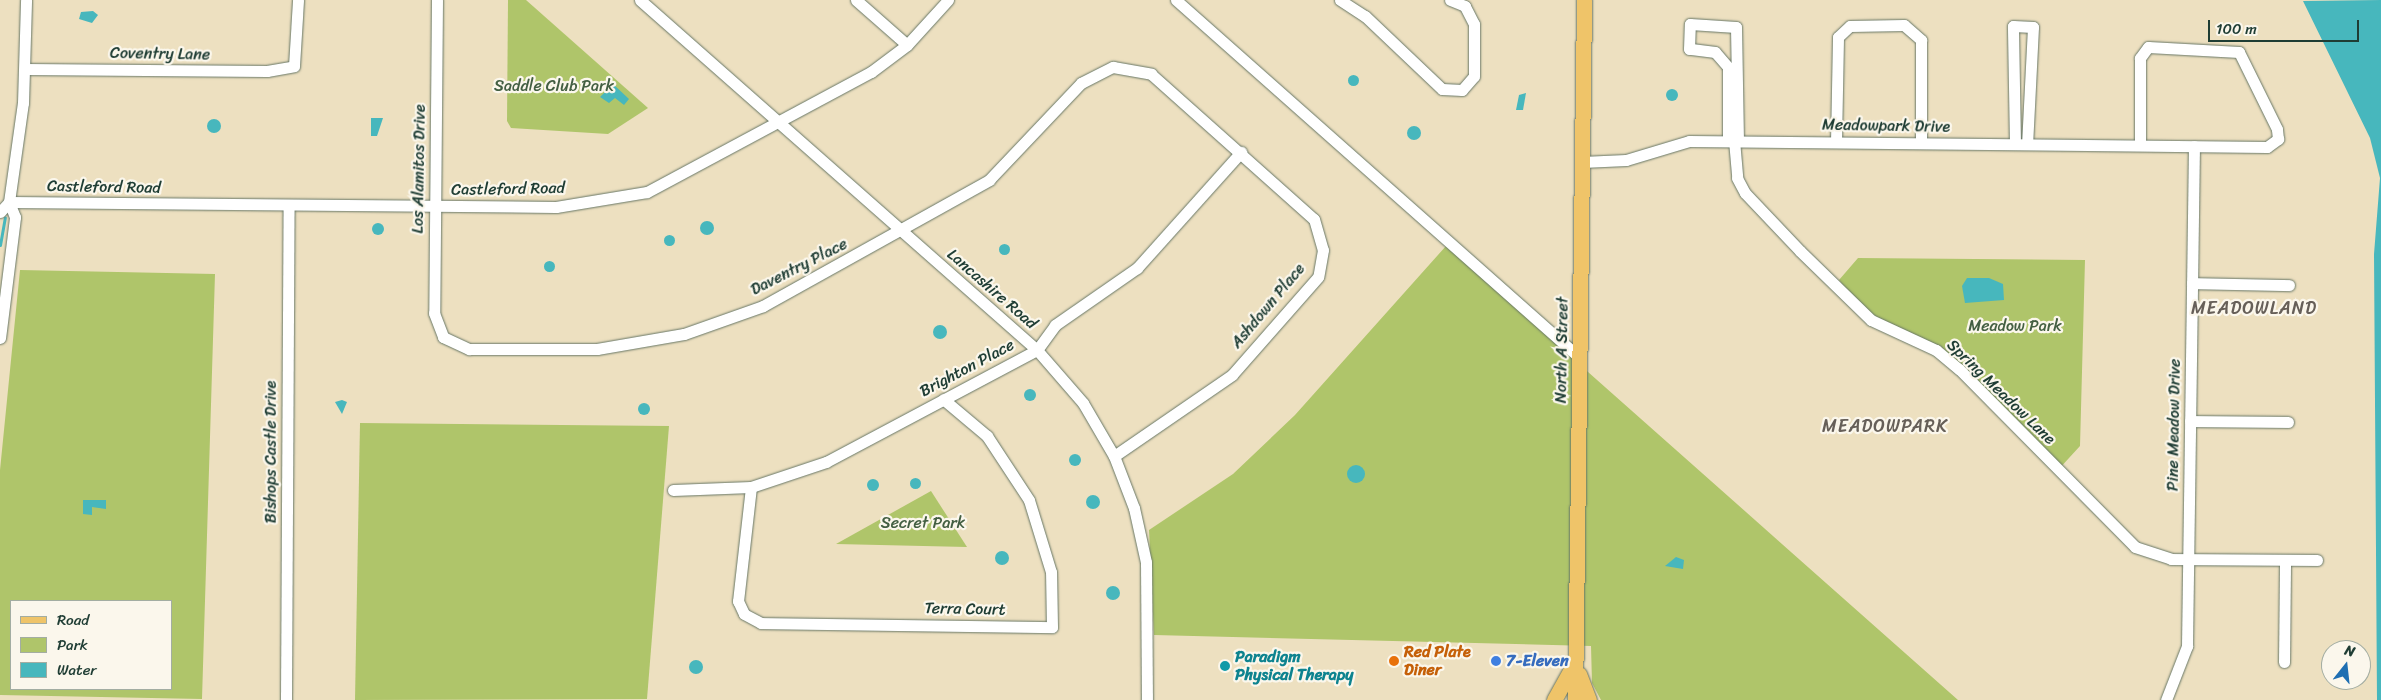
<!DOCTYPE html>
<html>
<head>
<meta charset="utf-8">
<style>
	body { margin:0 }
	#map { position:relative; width:2381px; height:700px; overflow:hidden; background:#ede0c0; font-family:Sriracha,sans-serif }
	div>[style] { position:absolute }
	.green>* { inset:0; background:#afc56a }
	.water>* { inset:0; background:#47b7bd }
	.round { border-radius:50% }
	.stream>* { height:3px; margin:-1.5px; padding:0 1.5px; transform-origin:1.5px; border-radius:1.5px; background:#47b7bd }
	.roads { filter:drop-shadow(0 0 1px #677665) drop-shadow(0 0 1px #677665) }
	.minor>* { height:11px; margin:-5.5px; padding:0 5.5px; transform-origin:5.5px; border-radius:5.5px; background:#fff }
	.major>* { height:15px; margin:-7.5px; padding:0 7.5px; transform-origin:7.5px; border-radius:7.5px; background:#efc469 }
	.dots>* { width:14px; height:14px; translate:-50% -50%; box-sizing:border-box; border:2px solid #fbf7ec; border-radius:50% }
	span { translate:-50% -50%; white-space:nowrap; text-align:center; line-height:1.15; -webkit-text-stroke:4.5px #fbf7ec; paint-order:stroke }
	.street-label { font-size:16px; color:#1f3d34 }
	.park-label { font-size:16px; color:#435f42 }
	.food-label { font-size:16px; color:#c56008; font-weight:700 }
	.left { translate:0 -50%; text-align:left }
	.culture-label { font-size:16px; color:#0d838f; font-weight:700 }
	.shop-label { font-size:16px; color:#366cbe; font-weight:700 }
	.neighbourhood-label { font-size:18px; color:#665f58; letter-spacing:1px }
	.legend { position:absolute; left:10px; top:600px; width:162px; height:90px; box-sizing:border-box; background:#fbf7ec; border:1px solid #a3ada2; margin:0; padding:6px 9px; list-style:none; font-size:15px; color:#1f3d34 }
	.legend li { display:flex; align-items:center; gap:10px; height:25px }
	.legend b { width:25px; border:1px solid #a3ada2 }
	.north { position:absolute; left:2321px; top:640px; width:50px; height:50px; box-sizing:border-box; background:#fbf7ec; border:1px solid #a3ada2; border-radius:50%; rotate:16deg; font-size:14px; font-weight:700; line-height:20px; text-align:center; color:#1f3d34 }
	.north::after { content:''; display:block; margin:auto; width:18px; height:22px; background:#1f6fb2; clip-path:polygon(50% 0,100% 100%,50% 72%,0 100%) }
	.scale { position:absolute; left:2208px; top:20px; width:151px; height:22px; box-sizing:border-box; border:2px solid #1f3d34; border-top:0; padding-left:6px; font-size:15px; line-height:18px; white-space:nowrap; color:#1f3d34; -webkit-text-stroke:4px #fbf7ec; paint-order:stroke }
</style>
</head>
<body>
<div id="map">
	<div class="green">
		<div style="clip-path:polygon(508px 0,526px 0,648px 108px,608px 134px,511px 128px,507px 121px)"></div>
		<div style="clip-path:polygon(1446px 246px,1958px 700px,1601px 700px,1592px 683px,1591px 646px,1154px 635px,1149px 530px,1233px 474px,1295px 415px)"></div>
		<div style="clip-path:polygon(1858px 258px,2085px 260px,2080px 446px,2058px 470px,1944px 349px,1871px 320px,1839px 280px)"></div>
		<div style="clip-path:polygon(evenodd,20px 270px,215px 274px,202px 699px,0 695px,0 470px,20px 270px,11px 601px,171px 601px,171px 689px,11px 689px,11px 601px)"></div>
		<div style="clip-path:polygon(360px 423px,669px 426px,647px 699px,355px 700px)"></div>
		<div style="clip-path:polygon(931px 491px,967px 547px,836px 544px)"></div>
	</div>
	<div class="water">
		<div style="clip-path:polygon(2381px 0,2381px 700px,2377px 700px,2374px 254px,2380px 178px,2370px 138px,2303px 1px)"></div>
		<div style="clip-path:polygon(93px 11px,98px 15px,92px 23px,79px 19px,81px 12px)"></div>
		<div class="round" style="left:1347.5px;top:74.5px;width:11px;height:11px"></div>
		<div style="clip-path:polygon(613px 84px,629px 99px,624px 105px,615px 98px,609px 103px,600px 97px)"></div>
		<div class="round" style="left:1666px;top:89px;width:12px;height:12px"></div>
		<div style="clip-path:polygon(1526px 93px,1523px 110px,1516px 110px,1519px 95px)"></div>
		<div style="clip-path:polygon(371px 118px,383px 118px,377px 136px,371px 136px)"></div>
		<div class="round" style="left:207px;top:119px;width:14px;height:14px"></div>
		<div class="round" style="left:1407px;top:126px;width:14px;height:14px"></div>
		<div class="round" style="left:700px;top:221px;width:14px;height:14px"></div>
		<div class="round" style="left:372px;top:223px;width:12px;height:12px"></div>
		<div class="round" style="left:663.5px;top:234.5px;width:11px;height:11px"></div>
		<div class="round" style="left:998.5px;top:243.5px;width:11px;height:11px"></div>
		<div class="round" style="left:543.5px;top:260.5px;width:11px;height:11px"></div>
		<div style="clip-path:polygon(1967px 278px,1989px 278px,2003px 284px,2004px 300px,1965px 303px,1962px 286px)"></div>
		<div class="round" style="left:933px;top:325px;width:14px;height:14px"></div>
		<div class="round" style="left:1024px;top:389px;width:12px;height:12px"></div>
		<div style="clip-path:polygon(342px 400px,347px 402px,342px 414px,335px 402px)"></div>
		<div class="round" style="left:638px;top:403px;width:12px;height:12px"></div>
		<div class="round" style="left:1069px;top:454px;width:12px;height:12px"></div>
		<div class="round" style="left:1347px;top:465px;width:18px;height:18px"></div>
		<div class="round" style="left:909.5px;top:477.5px;width:11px;height:11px"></div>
		<div class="round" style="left:867px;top:479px;width:12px;height:12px"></div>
		<div class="round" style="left:1086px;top:495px;width:14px;height:14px"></div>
		<div style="clip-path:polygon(83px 500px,106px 500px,106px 509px,92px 507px,92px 515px,83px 514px)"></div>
		<div class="round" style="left:995px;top:551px;width:14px;height:14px"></div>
		<div style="clip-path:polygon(1676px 557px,1684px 560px,1683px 569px,1665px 566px)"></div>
		<div class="round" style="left:1106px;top:586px;width:14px;height:14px"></div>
		<div class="round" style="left:689px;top:660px;width:14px;height:14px"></div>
	</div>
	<div class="stream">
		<div style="left:0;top:245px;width:28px;rotate:-80deg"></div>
	</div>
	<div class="roads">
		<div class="minor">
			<div style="left:437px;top:0;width:313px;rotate:90.5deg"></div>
			<div style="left:434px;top:313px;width:26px;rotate:69deg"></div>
			<div style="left:443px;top:337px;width:29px;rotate:25deg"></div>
			<div style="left:469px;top:349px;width:128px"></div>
			<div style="left:597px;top:349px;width:88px;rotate:-9.8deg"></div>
			<div style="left:684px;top:334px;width:84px;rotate:-19.5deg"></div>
			<div style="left:763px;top:306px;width:259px;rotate:-29.1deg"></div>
			<div style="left:989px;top:180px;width:134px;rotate:-46.5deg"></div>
			<div style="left:1081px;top:83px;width:36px;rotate:-27deg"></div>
			<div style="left:1113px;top:67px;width:39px;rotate:10deg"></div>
			<div style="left:1151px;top:74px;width:218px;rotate:41.7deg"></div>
			<div style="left:1314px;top:219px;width:32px;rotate:74deg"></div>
			<div style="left:1323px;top:250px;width:27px;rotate:100deg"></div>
			<div style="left:1318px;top:277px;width:130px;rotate:131.3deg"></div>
			<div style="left:1232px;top:375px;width:143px;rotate:145.5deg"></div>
			<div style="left:640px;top:0;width:529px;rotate:41.4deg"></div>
			<div style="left:1037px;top:350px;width:70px;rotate:49deg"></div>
			<div style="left:1083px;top:403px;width:61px;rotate:59.7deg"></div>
			<div style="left:1114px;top:456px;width:56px;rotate:69deg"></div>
			<div style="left:1134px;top:508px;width:55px;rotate:77.5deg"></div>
			<div style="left:1146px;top:562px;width:138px;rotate:89.6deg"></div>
			<div style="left:856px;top:0;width:68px;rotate:41.4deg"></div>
			<div style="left:1176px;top:0;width:540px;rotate:41.55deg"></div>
			<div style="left:1340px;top:0;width:30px;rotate:33deg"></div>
			<div style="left:1365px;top:16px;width:106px;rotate:43.5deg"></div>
			<div style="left:1442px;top:89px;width:20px;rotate:3deg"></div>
			<div style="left:1462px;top:90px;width:18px;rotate:-49deg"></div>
			<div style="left:1474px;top:76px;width:52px;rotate:-90deg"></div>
			<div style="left:1474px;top:24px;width:20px;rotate:-117deg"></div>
			<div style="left:1465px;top:6px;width:16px;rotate:-158deg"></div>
			<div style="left:25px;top:69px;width:242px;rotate:0.5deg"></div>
			<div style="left:267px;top:71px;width:27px;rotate:-10deg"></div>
			<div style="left:294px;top:66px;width:66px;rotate:-86.5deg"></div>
			<div style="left:1734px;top:140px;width:38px;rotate:85deg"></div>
			<div style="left:1737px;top:178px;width:17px;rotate:62deg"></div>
			<div style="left:1745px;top:193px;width:80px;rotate:46.5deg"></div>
			<div style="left:1800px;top:251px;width:99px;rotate:44.2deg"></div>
			<div style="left:1871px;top:320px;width:72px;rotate:24.8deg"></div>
			<div style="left:1936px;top:350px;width:30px;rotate:40deg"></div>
			<div style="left:1959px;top:369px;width:250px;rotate:45.3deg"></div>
			<div style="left:2135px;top:547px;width:38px;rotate:18deg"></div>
			<div style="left:2171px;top:559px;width:146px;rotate:0.4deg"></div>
			<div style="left:1728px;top:141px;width:74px;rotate:-90deg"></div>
			<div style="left:1728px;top:67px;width:20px;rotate:-131deg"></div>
			<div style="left:1715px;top:52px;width:26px;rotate:-173deg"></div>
			<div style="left:1689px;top:49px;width:25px;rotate:-88deg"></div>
			<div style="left:1690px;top:24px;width:46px;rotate:3.7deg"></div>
			<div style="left:1736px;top:27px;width:113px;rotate:89deg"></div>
			<div style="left:1836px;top:142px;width:105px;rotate:-88.9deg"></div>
			<div style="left:1838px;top:37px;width:16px;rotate:-43deg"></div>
			<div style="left:1850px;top:26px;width:54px;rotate:-1.1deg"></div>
			<div style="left:1904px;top:25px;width:23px;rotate:41deg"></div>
			<div style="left:1921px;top:40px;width:103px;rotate:90deg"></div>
			<div style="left:2015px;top:144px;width:118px;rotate:-91deg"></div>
			<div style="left:2013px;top:26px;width:20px;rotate:3deg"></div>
			<div style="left:2033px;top:27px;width:117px;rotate:92.9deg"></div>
			<div style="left:1582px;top:162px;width:44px;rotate:-2.6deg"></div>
			<div style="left:1626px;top:160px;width:66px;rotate:-16.8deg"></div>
			<div style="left:1689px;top:141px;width:578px;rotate:0.59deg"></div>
			<div style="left:2267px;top:147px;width:14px;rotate:-36deg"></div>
			<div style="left:2278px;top:139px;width:10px;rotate:-96deg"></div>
			<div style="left:2277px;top:129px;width:86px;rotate:-116.3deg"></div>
			<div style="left:2239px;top:52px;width:91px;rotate:-176.9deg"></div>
			<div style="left:2148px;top:47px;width:14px;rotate:126deg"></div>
			<div style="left:2140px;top:58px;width:87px;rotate:90deg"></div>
			<div style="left:9px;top:202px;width:547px;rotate:0.52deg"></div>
			<div style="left:556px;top:207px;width:92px;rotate:-9.4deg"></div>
			<div style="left:647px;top:192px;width:254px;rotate:-28.2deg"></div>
			<div style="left:871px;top:72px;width:45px;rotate:-36.9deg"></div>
			<div style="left:907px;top:45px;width:61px;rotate:-47.7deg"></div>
			<div style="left:9px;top:202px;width:100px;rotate:-82deg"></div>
			<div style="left:23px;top:103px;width:103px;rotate:-88.3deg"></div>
			<div style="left:0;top:212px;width:13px;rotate:-48deg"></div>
			<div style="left:2192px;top:283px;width:97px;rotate:1.2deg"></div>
			<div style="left:0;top:338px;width:122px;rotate:-82.9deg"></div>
			<div style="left:15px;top:217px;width:16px;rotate:-112deg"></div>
			<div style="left:2190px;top:421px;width:98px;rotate:0.6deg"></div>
			<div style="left:751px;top:487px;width:115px;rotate:96.5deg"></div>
			<div style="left:738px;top:601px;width:14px;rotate:65deg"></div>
			<div style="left:744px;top:614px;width:19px;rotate:28deg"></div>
			<div style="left:761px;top:623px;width:291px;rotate:0.8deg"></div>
			<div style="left:1052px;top:627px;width:55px;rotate:-91deg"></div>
			<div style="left:1051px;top:572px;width:75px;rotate:-107deg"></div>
			<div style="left:1029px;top:500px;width:77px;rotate:-123.3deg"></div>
			<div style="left:987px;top:436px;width:57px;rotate:-139.9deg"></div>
			<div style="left:673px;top:490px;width:78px;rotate:-2.2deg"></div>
			<div style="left:751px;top:487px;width:79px;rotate:-18.4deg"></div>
			<div style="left:826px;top:462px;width:239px;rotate:-28deg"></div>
			<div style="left:1037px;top:350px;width:31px;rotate:-54deg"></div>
			<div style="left:1055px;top:325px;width:100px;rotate:-34.8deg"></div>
			<div style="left:1137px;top:268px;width:156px;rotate:-48.1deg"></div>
			<div style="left:2284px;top:662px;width:101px;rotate:-89.4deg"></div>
			<div style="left:286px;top:700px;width:495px;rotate:-89.7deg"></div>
			<div style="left:2166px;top:700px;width:58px;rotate:-68.7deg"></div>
			<div style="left:2187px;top:646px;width:500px;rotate:-89.2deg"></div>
		</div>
		<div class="major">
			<div style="left:1579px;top:674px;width:28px;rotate:69deg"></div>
			<div style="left:1554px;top:700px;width:39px;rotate:-61deg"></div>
			<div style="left:1575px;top:700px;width:700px;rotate:-89.26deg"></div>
		</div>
	</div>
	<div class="dots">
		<div style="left:1394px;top:661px;background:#e8710a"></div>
		<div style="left:1496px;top:661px;background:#3f7fe0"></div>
		<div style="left:1225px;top:666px;background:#0f9aa8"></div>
	</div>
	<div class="street-label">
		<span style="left:160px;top:54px;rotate:1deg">Coventry Lane</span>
		<span style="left:1886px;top:126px;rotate:1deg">Meadowpark Drive</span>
		<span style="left:419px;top:169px;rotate:-89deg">Los Alamitos Drive</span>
		<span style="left:104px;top:187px;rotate:1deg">Castleford Road</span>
		<span style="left:508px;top:189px;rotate:-1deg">Castleford Road</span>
		<span style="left:799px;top:267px;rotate:-27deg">Daventry Place</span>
		<span style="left:992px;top:289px;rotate:41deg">Lancashire Road</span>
		<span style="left:1268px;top:306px;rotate:-50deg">Ashdown Place</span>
		<span style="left:1562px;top:350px;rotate:-89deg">North A Street</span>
		<span style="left:967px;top:368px;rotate:-28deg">Brighton Place</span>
		<span style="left:2001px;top:392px;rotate:44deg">Spring Meadow Lane</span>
		<span style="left:2174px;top:425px;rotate:-89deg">Pine Meadow Drive</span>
		<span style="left:271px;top:452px;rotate:-90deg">Bishops Castle Drive</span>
		<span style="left:965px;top:609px;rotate:1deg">Terra Court</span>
	</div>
	<div class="park-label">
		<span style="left:554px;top:86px">Saddle Club Park</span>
		<span style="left:2015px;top:326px">Meadow Park</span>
		<span style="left:923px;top:523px">Secret Park</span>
	</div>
	<div class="food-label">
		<span class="left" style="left:1404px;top:661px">Red Plate<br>Diner</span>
	</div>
	<div class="culture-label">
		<span class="left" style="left:1235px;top:666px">Paradigm<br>Physical Therapy</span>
	</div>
	<div class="shop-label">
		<span class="left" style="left:1506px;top:661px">7-Eleven</span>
	</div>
	<div class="neighbourhood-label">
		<span style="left:2254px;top:308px">MEADOWLAND</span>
		<span style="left:1885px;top:426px">MEADOWPARK</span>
	</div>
	<ul class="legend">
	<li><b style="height:6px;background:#efc469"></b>Road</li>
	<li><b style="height:14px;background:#afc56a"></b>Park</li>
	<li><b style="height:14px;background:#47b7bd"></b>Water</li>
	</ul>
	<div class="north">N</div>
	<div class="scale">100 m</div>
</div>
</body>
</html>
